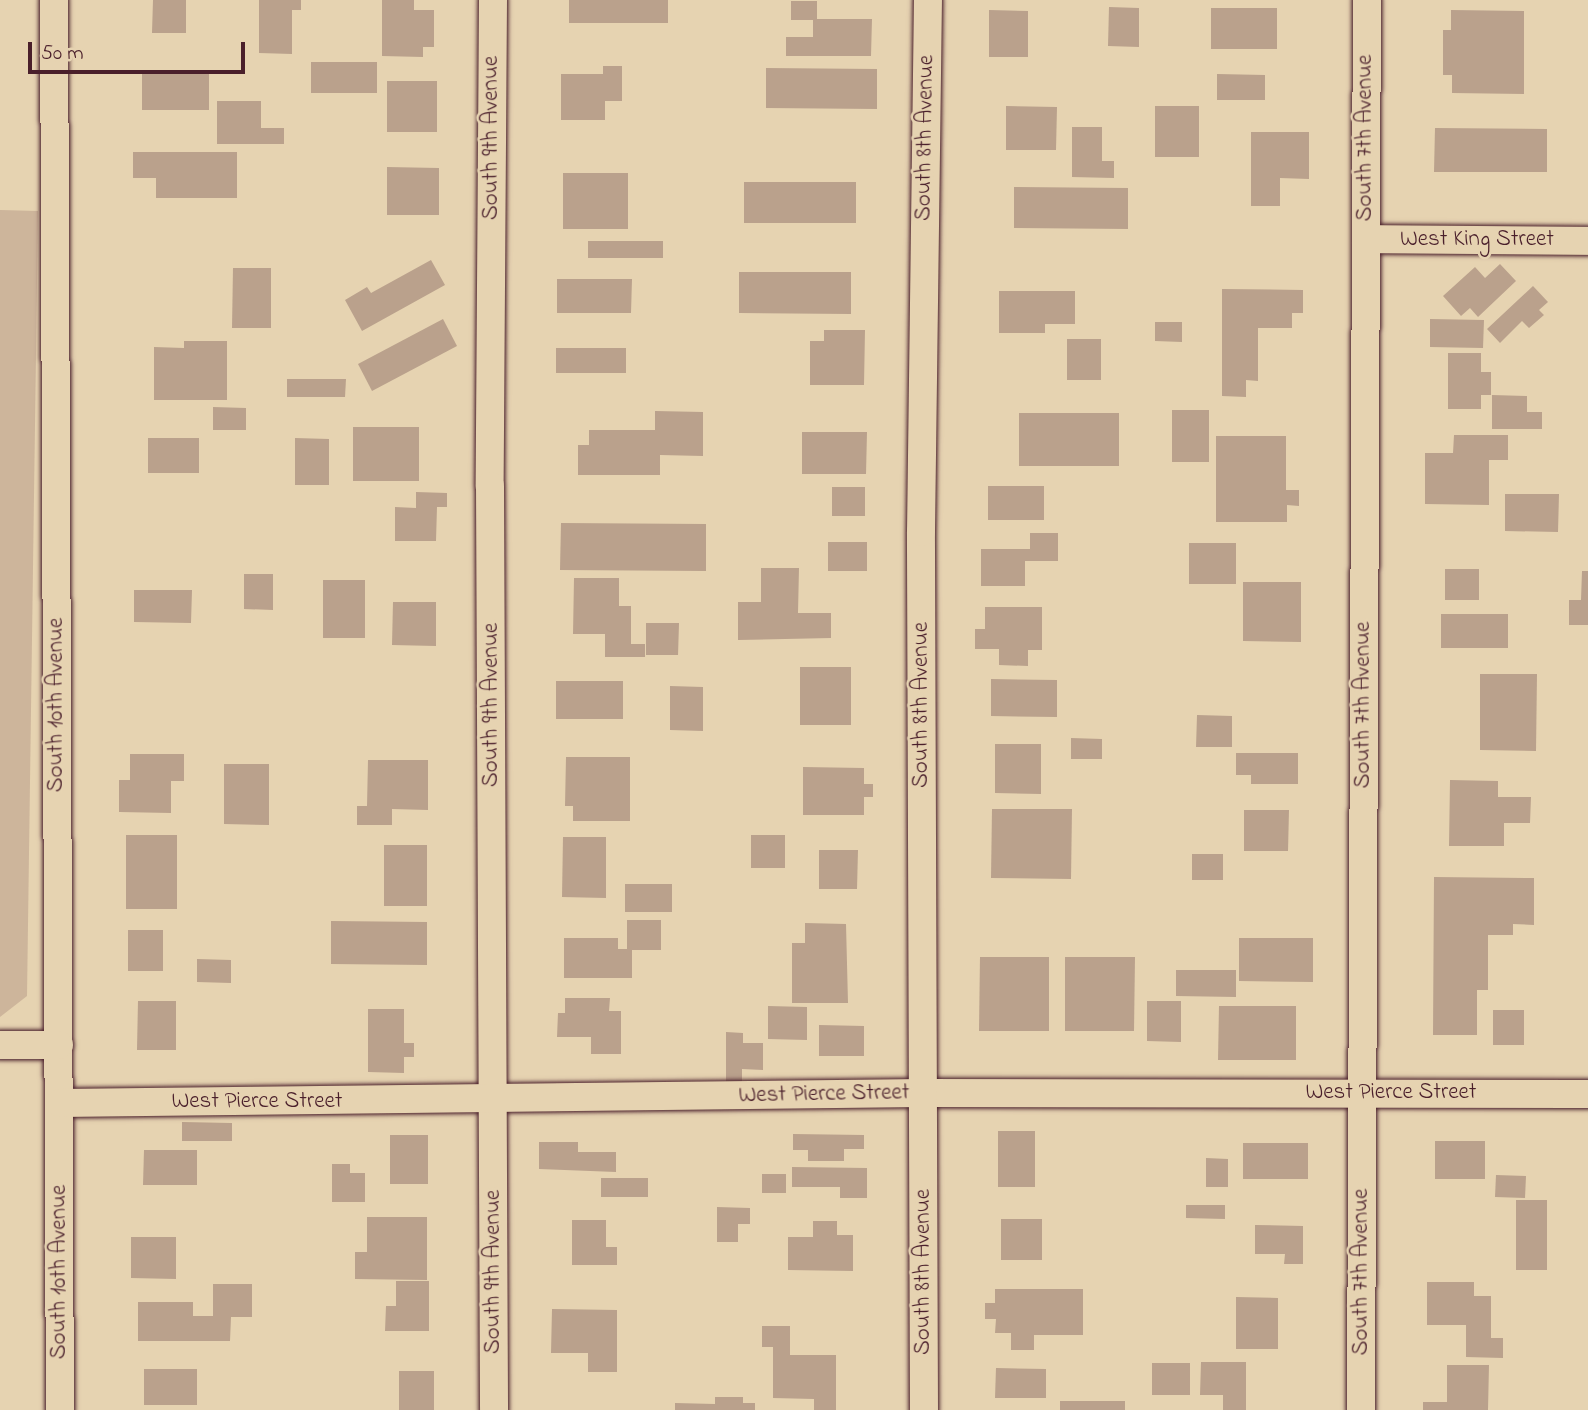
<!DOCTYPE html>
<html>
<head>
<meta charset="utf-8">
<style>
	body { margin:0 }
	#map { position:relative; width:1588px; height:1410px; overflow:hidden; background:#e6d3b1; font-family:"Indie Flower",sans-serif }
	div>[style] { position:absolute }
	.green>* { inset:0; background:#cdb59b }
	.building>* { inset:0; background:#baa18c }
	.roads { filter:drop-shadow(0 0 2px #4a1f2b) drop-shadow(0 0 2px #4a1f2b) }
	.street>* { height:28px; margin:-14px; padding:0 14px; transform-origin:14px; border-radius:14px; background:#e6d3b1 }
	span { translate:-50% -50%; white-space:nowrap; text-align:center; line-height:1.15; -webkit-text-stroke:5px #e6d3b1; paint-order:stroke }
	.street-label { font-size:23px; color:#4a1f2b }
	.scale { position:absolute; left:28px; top:42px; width:217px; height:32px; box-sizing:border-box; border:4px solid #4a1f2b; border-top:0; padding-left:9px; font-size:21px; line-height:24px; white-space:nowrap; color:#4a1f2b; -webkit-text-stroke:5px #e6d3b1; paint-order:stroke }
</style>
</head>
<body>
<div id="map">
	<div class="green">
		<div style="clip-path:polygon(0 210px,38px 211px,27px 996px,0 1017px)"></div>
	</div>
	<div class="building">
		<div style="clip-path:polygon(153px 0,186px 0,186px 33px,152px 33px)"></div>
		<div style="clip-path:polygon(259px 0,301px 0,301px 10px,292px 10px,292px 54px,259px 53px)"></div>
		<div style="clip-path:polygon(382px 0,414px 0,414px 10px,434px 10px,434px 47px,423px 47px,423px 57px,382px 56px)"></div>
		<div style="clip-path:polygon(569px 0,668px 0,668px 23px,569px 23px)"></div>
		<div style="clip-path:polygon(791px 1px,817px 1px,817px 19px,872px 19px,871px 56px,786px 56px,786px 37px,813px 37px,813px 20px,791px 20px)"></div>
		<div style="clip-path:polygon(1109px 7px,1139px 8px,1139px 47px,1108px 46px)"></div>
		<div style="clip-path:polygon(1211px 8px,1277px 8px,1277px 49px,1211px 49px)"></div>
		<div style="clip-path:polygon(989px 10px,1028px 11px,1028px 57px,989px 57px)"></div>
		<div style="clip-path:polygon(1451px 10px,1524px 11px,1524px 94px,1452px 93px,1452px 75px,1443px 75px,1443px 30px,1451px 30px)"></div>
		<div style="clip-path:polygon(311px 62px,377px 62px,377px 93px,311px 93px)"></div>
		<div style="clip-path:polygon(603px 66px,622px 66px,622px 101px,605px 101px,605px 120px,561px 120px,561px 74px,603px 74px)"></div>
		<div style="clip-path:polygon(766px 68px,877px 69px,877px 109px,766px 108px)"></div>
		<div style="clip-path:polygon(142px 74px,209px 74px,209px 110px,142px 110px)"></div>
		<div style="clip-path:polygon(1217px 74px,1265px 75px,1265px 100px,1217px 100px)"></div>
		<div style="clip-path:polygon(387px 81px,437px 81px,437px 132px,387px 132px)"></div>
		<div style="clip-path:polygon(217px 101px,261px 101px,261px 128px,284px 128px,284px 144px,217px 144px)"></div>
		<div style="clip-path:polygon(1006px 106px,1057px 107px,1056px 150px,1006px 150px)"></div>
		<div style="clip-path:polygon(1155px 106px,1199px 106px,1199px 157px,1155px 157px)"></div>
		<div style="clip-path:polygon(1072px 127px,1102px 127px,1102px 161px,1114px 161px,1114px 178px,1072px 177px)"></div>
		<div style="clip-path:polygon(1435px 128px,1547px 129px,1547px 172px,1434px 172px)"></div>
		<div style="clip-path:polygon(1251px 132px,1309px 132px,1309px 179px,1280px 178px,1280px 206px,1251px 206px)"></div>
		<div style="clip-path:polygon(133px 152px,237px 152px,237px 198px,156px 198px,156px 178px,133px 178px)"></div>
		<div style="clip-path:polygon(387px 167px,439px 168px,439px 215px,387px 215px)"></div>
		<div style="clip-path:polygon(563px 173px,628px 173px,628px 229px,563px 229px)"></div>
		<div style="clip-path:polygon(744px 182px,856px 182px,856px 223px,744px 223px)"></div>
		<div style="clip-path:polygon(1014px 187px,1128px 188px,1128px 229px,1014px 228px)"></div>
		<div style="clip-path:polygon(588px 241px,663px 241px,663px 258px,588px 258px)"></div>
		<div style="clip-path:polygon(431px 260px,445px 285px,362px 331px,345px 300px,367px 287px,371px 293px)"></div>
		<div style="clip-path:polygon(1500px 264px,1516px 281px,1478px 317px,1470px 308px,1461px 316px,1443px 296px,1475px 267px,1485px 278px)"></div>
		<div style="clip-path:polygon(233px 268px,271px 268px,271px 328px,232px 328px)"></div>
		<div style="clip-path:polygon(739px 272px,851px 272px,851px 314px,739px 313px)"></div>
		<div style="clip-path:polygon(557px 279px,632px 279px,631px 313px,557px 313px)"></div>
		<div style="clip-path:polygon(1533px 286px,1548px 302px,1539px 310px,1544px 315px,1529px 328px,1522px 321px,1500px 343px,1487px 329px)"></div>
		<div style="clip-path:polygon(1222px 289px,1303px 290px,1303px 313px,1292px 313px,1292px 328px,1258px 328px,1258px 381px,1246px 380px,1246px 397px,1222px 396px)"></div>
		<div style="clip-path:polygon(999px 291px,1075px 291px,1075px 324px,1045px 324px,1045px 333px,999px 333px)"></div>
		<div style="clip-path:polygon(443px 319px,457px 346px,372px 391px,358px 364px)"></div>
		<div style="clip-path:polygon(1430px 319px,1484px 320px,1483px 348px,1430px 347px)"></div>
		<div style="clip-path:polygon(1155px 322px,1182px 322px,1182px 342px,1155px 341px)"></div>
		<div style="clip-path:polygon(824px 330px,865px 330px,864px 385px,810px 385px,810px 341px,824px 341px)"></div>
		<div style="clip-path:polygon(1067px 339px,1101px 339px,1101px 380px,1067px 380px)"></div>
		<div style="clip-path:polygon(184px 341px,227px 341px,227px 400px,154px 400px,154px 347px,184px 348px)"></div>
		<div style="clip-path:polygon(556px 348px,626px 348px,626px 373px,556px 373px)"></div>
		<div style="clip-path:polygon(1448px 353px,1481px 353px,1481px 372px,1491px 372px,1491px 395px,1481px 395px,1481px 409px,1448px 409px)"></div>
		<div style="clip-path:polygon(287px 379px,346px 379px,345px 397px,287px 397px)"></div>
		<div style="clip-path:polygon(1492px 395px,1527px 396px,1527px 412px,1542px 412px,1542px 429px,1492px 429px)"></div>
		<div style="clip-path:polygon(213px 407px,246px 408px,246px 430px,213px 430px)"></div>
		<div style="clip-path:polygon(1172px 410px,1209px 410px,1209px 462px,1172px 462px)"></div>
		<div style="clip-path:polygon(655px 411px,703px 412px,703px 456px,660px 455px,660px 475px,578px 475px,578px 445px,589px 445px,589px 430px,655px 430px)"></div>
		<div style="clip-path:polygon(1019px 413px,1119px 413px,1119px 466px,1019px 466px)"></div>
		<div style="clip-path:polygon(353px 427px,419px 427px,419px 481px,353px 481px)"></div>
		<div style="clip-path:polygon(802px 432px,867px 432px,866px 474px,802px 474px)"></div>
		<div style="clip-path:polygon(1454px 435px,1508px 435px,1508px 460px,1489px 460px,1489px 505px,1425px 504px,1425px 453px,1453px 453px)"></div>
		<div style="clip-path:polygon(1216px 436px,1286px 436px,1286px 490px,1299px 490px,1299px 506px,1287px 505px,1287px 522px,1216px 522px)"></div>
		<div style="clip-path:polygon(148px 438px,199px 438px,199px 473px,148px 473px)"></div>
		<div style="clip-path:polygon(295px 438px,329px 439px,329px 485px,295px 485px)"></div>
		<div style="clip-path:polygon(988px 486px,1044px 486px,1044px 520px,988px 520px)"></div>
		<div style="clip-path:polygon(832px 487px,865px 487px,865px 516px,832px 516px)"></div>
		<div style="clip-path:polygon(416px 492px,447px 493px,447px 507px,437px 507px,436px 541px,395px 541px,395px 507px,416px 508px)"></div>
		<div style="clip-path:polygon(1505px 494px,1559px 494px,1558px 532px,1505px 531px)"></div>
		<div style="clip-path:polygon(561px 523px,706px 524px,706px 571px,560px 570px)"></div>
		<div style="clip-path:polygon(1030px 533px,1058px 533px,1058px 561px,1025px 561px,1025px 586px,981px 586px,981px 549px,1030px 549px)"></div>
		<div style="clip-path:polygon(828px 542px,867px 542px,867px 571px,828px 571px)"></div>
		<div style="clip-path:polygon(1189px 543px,1236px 543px,1236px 584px,1189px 584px)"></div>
		<div style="clip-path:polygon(761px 568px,799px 568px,798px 613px,831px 613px,831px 638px,738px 640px,738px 602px,761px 602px)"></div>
		<div style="clip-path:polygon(1445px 569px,1479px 569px,1479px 600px,1445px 600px)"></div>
		<div style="clip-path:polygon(1582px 571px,1588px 571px,1588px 625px,1569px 625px,1569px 600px,1581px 600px)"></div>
		<div style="clip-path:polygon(244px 574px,273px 574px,273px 610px,244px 609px)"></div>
		<div style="clip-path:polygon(574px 578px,619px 578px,619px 606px,631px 606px,631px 644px,645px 644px,645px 657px,605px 657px,605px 634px,573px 634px)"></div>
		<div style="clip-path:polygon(323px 580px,365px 580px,365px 638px,323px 638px)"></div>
		<div style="clip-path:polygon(1243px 582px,1301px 582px,1301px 642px,1243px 641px)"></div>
		<div style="clip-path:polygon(134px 590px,192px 590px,191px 623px,134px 622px)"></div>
		<div style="clip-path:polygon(393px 602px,436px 602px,436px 646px,392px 645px)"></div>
		<div style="clip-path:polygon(985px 607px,1042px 607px,1042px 650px,1028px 650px,1028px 666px,999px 665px,999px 649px,975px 649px,975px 629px,985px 629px)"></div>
		<div style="clip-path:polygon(1441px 614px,1508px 614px,1508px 648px,1441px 648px)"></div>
		<div style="clip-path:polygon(646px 623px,679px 623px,678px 655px,646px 655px)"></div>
		<div style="clip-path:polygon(800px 667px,851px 667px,851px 725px,800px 725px)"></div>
		<div style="clip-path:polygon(1480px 674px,1537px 674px,1536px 751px,1480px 750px)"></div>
		<div style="clip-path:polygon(991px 679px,1057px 680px,1057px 717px,991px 716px)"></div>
		<div style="clip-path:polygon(556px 681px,623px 681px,623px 719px,556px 719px)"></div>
		<div style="clip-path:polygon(670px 686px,703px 687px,703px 731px,670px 730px)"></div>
		<div style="clip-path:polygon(1197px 715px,1232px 716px,1232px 747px,1196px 747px)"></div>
		<div style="clip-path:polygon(1071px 738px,1102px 739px,1102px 759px,1071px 759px)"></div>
		<div style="clip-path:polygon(995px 744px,1041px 744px,1041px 794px,995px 793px)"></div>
		<div style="clip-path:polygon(1236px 753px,1298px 753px,1298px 784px,1251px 784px,1251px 775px,1236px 775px)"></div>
		<div style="clip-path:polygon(130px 754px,184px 754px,184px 781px,171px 781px,171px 813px,119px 812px,119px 780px,130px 780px)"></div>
		<div style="clip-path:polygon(566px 757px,630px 757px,630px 821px,573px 821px,573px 806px,565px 806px)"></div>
		<div style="clip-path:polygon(368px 760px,428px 760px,428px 810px,392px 809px,392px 825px,357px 825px,357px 806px,367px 806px)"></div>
		<div style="clip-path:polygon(224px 764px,269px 764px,269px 825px,224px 824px)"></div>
		<div style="clip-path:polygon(803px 767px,864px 768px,864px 784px,873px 784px,873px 797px,864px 797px,864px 815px,803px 815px)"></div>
		<div style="clip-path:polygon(1450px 780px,1498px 781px,1498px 797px,1531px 797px,1530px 823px,1504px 823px,1504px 846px,1449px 846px)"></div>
		<div style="clip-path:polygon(992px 809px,1072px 809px,1071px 879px,991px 878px)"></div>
		<div style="clip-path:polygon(1244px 810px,1289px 810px,1288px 851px,1244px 851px)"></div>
		<div style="clip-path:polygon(126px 835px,177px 835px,177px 909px,126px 909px)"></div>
		<div style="clip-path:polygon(751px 835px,785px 835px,785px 868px,751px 868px)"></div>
		<div style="clip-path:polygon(563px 837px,606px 837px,606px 898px,562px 897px)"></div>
		<div style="clip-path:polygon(384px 845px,427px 845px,427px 906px,384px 906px)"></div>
		<div style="clip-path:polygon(819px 850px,858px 850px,857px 889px,819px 889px)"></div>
		<div style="clip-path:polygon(1192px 854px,1223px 854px,1223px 880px,1192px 880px)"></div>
		<div style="clip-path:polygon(1434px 877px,1534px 878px,1534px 925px,1513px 924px,1513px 935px,1488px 935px,1488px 990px,1477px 990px,1477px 1035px,1433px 1035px)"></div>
		<div style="clip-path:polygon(625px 884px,672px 884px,672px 912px,625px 912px)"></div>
		<div style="clip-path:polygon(627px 920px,661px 920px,661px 950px,632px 950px,632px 978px,564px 978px,564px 938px,618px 938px,618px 949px,627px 949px)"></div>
		<div style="clip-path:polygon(331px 921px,427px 922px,427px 965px,331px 964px)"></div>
		<div style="clip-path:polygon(805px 923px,846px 924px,848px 1003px,792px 1003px,792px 943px,805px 943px)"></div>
		<div style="clip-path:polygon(128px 930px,163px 930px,163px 971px,128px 971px)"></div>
		<div style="clip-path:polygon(1239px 938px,1313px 938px,1313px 982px,1239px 981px)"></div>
		<div style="clip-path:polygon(980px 957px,1049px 957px,1049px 1031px,979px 1031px)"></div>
		<div style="clip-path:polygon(1065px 957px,1135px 957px,1134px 1031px,1065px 1031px)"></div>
		<div style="clip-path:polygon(197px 959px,231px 960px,231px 983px,197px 982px)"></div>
		<div style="clip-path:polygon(1176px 970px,1236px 970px,1236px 997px,1176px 996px)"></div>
		<div style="clip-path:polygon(565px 998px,610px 998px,609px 1011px,621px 1011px,621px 1054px,591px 1054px,591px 1037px,557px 1037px,558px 1013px,565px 1013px)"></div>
		<div style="clip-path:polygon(138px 1001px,176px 1001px,176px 1050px,137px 1050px)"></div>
		<div style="clip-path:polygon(1147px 1001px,1181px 1001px,1181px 1042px,1147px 1041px)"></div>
		<div style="clip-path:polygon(768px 1006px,807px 1007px,807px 1040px,768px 1039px)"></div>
		<div style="clip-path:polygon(1219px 1006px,1296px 1006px,1296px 1060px,1218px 1060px)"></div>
		<div style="clip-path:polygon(368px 1009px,404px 1009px,404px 1043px,414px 1043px,414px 1057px,404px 1057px,404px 1073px,368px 1072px)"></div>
		<div style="clip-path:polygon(1493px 1010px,1524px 1010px,1524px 1045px,1493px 1045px)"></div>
		<div style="clip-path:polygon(819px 1025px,864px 1026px,864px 1056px,819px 1056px)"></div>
		<div style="clip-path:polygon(726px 1032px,743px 1033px,743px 1043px,763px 1043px,763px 1070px,742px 1069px,742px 1083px,726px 1083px)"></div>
		<div style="clip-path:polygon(182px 1122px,232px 1123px,232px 1141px,182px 1141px)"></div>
		<div style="clip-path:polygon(998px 1131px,1035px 1131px,1035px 1187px,998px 1187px)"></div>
		<div style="clip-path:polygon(793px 1134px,864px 1135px,864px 1149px,844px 1149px,844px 1161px,808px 1161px,808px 1150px,793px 1150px)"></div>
		<div style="clip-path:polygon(390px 1135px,428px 1135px,428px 1184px,390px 1184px)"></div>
		<div style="clip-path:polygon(1435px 1141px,1485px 1141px,1485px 1179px,1435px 1179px)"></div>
		<div style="clip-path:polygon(539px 1142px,578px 1142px,578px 1152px,616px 1152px,616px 1172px,539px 1169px)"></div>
		<div style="clip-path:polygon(1243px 1143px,1308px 1143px,1308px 1179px,1243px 1179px)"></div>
		<div style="clip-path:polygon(144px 1150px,197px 1150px,197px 1185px,143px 1185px)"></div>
		<div style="clip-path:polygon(1206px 1158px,1228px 1159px,1228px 1187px,1206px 1187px)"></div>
		<div style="clip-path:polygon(332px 1164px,350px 1164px,350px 1173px,365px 1173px,365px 1202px,332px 1202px)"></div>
		<div style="clip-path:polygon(792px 1167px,867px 1168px,867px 1198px,840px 1198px,840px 1187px,792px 1187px)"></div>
		<div style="clip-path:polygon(762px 1174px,786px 1174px,786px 1193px,762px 1193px)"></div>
		<div style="clip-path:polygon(1496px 1175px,1526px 1176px,1525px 1198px,1495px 1197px)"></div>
		<div style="clip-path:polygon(601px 1178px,648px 1178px,648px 1197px,601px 1197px)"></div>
		<div style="clip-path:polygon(1516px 1200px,1547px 1200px,1547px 1270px,1516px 1270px)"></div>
		<div style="clip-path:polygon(1186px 1205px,1225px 1205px,1225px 1219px,1186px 1218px)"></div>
		<div style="clip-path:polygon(717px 1207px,750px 1208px,750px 1224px,738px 1224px,738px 1242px,717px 1242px)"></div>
		<div style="clip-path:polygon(367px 1217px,427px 1217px,427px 1280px,355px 1279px,355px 1252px,367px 1252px)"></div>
		<div style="clip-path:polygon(1001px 1219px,1042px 1219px,1042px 1260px,1001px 1260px)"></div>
		<div style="clip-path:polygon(572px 1220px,606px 1220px,606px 1247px,617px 1247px,617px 1265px,572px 1265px)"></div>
		<div style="clip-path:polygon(813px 1221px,837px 1221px,837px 1235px,853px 1235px,853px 1271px,788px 1270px,788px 1237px,813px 1237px)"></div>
		<div style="clip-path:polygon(1255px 1225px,1303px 1226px,1303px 1264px,1284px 1264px,1285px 1254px,1255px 1254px)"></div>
		<div style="clip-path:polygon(131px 1237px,176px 1237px,176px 1279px,131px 1278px)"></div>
		<div style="clip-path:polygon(396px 1281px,429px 1281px,429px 1331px,385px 1331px,386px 1306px,396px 1306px)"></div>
		<div style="clip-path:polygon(1427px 1282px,1474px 1282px,1474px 1296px,1491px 1296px,1491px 1338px,1503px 1338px,1503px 1358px,1466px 1357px,1466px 1325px,1427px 1325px)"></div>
		<div style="clip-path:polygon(213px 1284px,252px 1284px,252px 1317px,231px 1317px,230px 1341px,138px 1341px,138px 1302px,193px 1302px,193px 1316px,213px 1316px)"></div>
		<div style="clip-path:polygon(995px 1289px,1083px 1289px,1083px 1335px,1034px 1335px,1034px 1350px,1011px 1350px,1011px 1333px,995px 1333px,996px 1319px,985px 1319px,985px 1303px,995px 1303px)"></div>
		<div style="clip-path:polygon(1236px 1297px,1278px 1298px,1278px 1349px,1236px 1349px)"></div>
		<div style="clip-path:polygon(552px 1309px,617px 1310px,617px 1372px,588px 1372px,588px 1353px,551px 1353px)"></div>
		<div style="clip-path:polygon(762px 1326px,790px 1326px,790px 1355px,836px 1355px,836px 1410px,814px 1410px,814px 1399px,773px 1398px,773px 1347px,762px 1347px)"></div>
		<div style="clip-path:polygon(1201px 1362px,1246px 1362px,1246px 1410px,1223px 1410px,1223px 1395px,1200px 1395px)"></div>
		<div style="clip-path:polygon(1152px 1363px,1190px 1363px,1190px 1395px,1152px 1395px)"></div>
		<div style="clip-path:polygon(1447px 1365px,1489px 1365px,1488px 1410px,1423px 1410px,1423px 1402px,1447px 1402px)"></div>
		<div style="clip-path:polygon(996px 1368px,1046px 1369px,1046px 1398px,995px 1398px)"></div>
		<div style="clip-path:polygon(144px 1369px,197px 1369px,197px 1405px,144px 1405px)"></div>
		<div style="clip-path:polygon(399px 1371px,434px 1371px,434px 1410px,399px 1410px)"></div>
		<div style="clip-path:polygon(715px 1397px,743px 1397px,743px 1403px,755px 1403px,755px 1410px,675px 1410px,675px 1403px,715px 1404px)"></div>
		<div style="clip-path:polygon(1060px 1401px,1125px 1401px,1125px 1410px,1060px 1410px)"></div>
	</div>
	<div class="roads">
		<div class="street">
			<div style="left:54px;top:0;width:1410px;rotate:89.76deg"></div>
			<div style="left:493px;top:0;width:486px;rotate:90.4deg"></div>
			<div style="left:490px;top:486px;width:924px;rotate:89.75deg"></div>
			<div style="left:1366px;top:239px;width:222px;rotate:0.5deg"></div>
			<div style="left:0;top:1045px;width:59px"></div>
			<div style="left:60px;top:1103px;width:863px;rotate:-0.66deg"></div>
			<div style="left:923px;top:1093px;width:665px;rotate:0.09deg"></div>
			<div style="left:924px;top:1410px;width:878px;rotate:-90.2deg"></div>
			<div style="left:921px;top:532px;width:532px;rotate:-89.25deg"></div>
			<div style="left:1361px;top:1410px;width:1410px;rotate:-89.76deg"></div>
		</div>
	</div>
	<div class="street-label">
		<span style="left:492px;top:138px;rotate:-90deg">South 9th Avenue</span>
		<span style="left:926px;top:138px;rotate:-89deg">South 8th Avenue</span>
		<span style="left:1366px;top:138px;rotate:-90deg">South 7th Avenue</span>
		<span style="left:1477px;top:240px">West King Street</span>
		<span style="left:57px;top:705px;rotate:-90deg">South 10th Avenue</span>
		<span style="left:492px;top:705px;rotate:-90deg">South 9th Avenue</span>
		<span style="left:922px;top:705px;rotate:-90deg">South 8th Avenue</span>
		<span style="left:1364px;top:705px;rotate:-90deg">South 7th Avenue</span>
		<span style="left:1391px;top:1093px">West Pierce Street</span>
		<span style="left:824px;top:1095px;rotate:-1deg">West Pierce Street</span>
		<span style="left:257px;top:1102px">West Pierce Street</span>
		<span style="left:60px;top:1272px;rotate:-90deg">South 10th Avenue</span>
		<span style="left:494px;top:1272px;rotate:-90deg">South 9th Avenue</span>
		<span style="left:924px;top:1272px;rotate:-90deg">South 8th Avenue</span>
		<span style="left:1362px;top:1272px;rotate:-90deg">South 7th Avenue</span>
	</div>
	<div class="scale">50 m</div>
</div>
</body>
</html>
